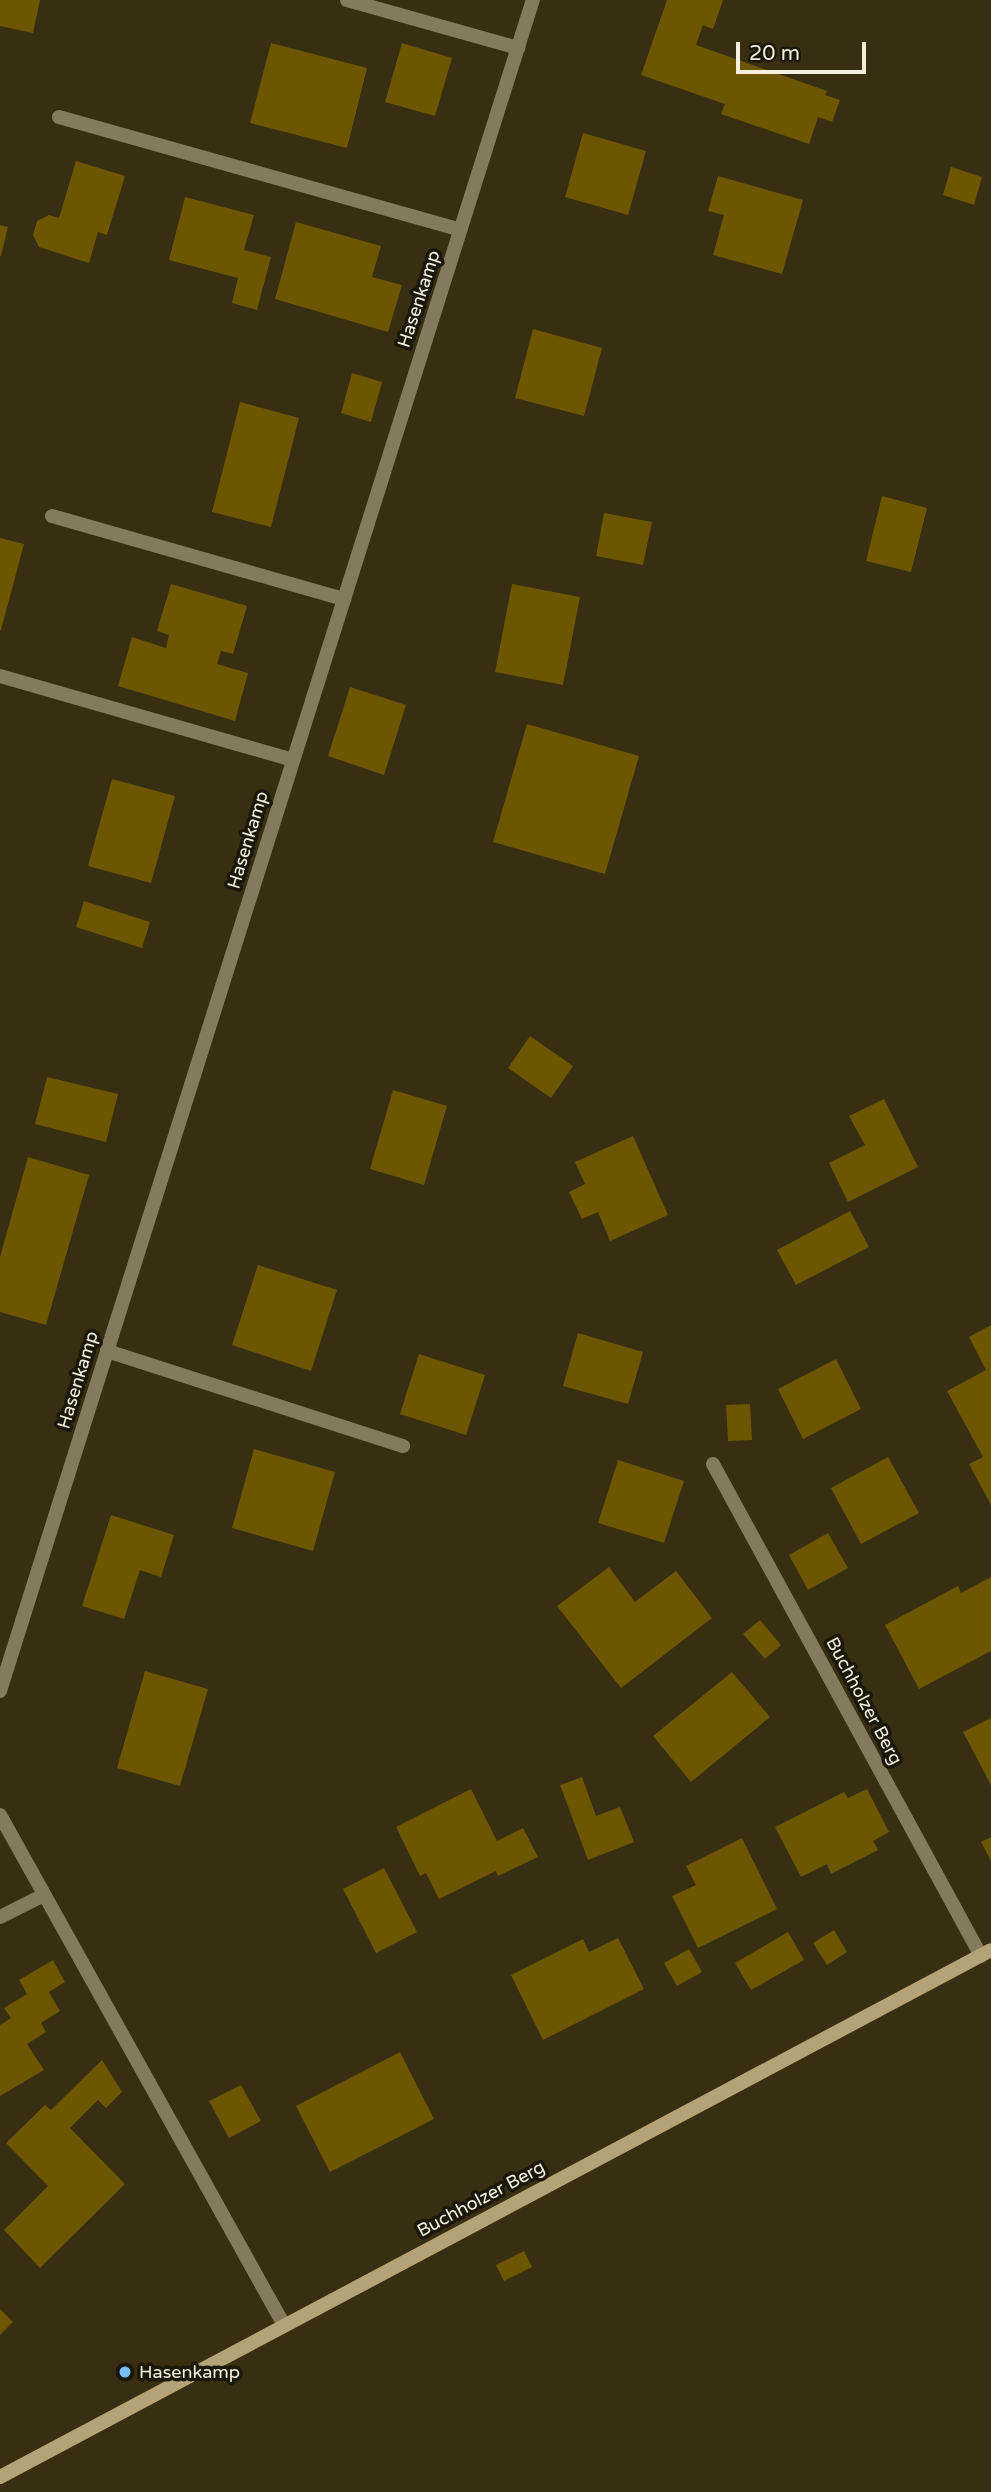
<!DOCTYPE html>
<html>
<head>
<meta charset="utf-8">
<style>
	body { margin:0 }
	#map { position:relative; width:991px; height:2492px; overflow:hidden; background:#382e11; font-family:"Varela Round",sans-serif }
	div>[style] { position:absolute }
	.building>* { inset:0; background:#6d5600 }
	.lane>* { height:14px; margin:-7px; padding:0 7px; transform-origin:7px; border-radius:7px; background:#847a5d }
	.street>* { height:14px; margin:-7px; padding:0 7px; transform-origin:7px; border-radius:7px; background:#847a5d }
	.secondary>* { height:14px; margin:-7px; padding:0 7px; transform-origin:7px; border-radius:7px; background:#b4a376 }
	.dots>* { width:19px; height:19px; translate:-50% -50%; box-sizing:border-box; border:4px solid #1b170b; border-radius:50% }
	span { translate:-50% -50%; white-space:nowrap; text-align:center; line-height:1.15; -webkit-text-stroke:7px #1b170b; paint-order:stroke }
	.street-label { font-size:18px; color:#f5efde }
	.poi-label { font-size:18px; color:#f5efde }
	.left { translate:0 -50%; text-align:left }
	.scale { position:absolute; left:736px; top:42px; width:130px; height:32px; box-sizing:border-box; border:4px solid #f5efde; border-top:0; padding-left:9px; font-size:21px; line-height:24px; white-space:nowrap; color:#f5efde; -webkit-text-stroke:5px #1b170b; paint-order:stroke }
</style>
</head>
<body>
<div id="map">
	<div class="building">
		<div style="clip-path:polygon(0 0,40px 0,33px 33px,0 26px)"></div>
		<div style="clip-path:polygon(667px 0,723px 0,713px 29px,703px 25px,696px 45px,827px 91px,825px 95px,840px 100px,832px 122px,818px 117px,809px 144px,721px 114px,725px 104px,641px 75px)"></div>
		<div style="clip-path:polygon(271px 43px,367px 68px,347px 148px,250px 123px)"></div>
		<div style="clip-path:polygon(402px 43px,452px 58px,435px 116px,385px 102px)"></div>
		<div style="clip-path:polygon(583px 133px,646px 151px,628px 215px,565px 197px)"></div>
		<div style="clip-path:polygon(76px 161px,125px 176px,107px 235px,98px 232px,89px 263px,39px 247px,33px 235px,37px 221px,49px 215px,59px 218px)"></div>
		<div style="clip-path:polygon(951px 167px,982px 177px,974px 205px,943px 195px)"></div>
		<div style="clip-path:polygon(718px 176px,803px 200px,782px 274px,713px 255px,724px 215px,708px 211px)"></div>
		<div style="clip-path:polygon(185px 197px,254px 215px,244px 250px,271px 257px,257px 310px,232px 303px,238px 278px,169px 260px)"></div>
		<div style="clip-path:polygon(296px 222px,381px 246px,372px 277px,402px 285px,388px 332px,275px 299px)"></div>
		<div style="clip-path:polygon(0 225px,8px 227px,1px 256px,0 256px)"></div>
		<div style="clip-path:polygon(533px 329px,602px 348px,584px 416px,515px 398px)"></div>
		<div style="clip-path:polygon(352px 373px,382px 382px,371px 422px,341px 413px)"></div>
		<div style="clip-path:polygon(240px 402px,299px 418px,271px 527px,212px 512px)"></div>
		<div style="clip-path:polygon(882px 496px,927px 508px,911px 572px,866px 561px)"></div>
		<div style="clip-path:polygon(604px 513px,652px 522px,643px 565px,596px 556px)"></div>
		<div style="clip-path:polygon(0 538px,24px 544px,1px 630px,0 630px)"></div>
		<div style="clip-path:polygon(171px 584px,247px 606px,233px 654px,221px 651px,217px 664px,248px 673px,235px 721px,118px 686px,132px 637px,166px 648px,169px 635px,157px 631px)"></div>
		<div style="clip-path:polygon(512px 584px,580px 597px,563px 685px,495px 672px)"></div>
		<div style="clip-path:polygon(350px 687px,406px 705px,384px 775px,328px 756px)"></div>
		<div style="clip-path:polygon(527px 724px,639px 756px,605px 874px,493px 842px)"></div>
		<div style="clip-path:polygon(112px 779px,175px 796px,151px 883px,88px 866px)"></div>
		<div style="clip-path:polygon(84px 901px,150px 922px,142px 948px,76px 927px)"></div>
		<div style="clip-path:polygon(530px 1036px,573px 1066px,551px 1098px,508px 1068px)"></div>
		<div style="clip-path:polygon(47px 1077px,118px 1094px,106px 1142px,35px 1124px)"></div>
		<div style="clip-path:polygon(393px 1090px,447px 1106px,424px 1185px,370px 1169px)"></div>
		<div style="clip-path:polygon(884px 1099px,918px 1167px,848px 1202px,829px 1163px,865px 1145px,849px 1116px)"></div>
		<div style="clip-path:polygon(633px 1136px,668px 1215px,610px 1241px,598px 1212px,582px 1219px,569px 1192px,585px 1184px,575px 1162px)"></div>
		<div style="clip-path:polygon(28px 1157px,89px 1175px,46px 1325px,0 1312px,0 1257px)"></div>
		<div style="clip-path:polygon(850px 1211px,869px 1247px,796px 1285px,777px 1250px)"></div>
		<div style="clip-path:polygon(258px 1265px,337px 1290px,311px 1371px,232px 1345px)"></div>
		<div style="clip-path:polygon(991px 1325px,991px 1505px,969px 1464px,983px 1457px,947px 1391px,986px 1370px,969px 1337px)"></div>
		<div style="clip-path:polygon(578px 1333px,643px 1352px,628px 1404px,563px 1386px)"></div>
		<div style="clip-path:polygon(419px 1354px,485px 1375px,466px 1435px,400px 1414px)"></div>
		<div style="clip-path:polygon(836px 1359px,861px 1409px,803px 1439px,778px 1389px)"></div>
		<div style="clip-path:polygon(750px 1404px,752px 1440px,728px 1441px,726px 1405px)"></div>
		<div style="clip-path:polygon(254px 1449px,335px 1472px,313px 1551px,232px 1528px)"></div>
		<div style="clip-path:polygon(888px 1457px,919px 1513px,861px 1544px,831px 1488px)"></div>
		<div style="clip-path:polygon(618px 1460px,684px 1481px,664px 1543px,598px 1523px)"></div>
		<div style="clip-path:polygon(111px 1515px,174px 1535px,161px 1577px,140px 1570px,124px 1619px,82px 1606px)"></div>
		<div style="clip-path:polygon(828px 1533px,848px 1568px,808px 1590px,789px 1555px)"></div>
		<div style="clip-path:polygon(609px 1567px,635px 1602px,676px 1571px,712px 1618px,621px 1688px,557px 1606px)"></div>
		<div style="clip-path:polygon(991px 1577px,991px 1651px,919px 1689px,885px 1625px,958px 1586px,961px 1593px)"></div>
		<div style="clip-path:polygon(760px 1620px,781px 1645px,765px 1659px,743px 1634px)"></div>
		<div style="clip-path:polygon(145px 1671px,208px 1689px,180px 1786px,117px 1768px)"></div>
		<div style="clip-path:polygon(732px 1672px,770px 1717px,691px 1782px,653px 1736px)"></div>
		<div style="clip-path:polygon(991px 1718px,991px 1785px,963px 1732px)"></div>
		<div style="clip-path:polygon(582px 1777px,596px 1816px,620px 1807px,634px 1842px,588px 1860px,560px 1785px)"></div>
		<div style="clip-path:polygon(471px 1789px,497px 1841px,523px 1828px,538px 1857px,498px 1876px,496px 1871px,439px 1899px,426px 1873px,420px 1876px,396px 1827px)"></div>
		<div style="clip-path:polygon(867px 1789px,889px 1832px,873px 1841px,878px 1850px,831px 1874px,827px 1864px,801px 1877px,775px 1827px,844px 1792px,848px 1798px)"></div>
		<div style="clip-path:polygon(991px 1837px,991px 1861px,981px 1842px)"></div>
		<div style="clip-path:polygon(742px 1838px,777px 1909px,698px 1948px,672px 1896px,696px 1885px,686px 1866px)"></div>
		<div style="clip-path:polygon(384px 1868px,417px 1932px,376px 1953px,343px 1889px)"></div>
		<div style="clip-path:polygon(834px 1930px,847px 1952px,827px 1965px,813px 1943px)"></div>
		<div style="clip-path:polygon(788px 1932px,804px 1960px,751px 1990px,735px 1963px)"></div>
		<div style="clip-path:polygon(618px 1938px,644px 1989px,543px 2040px,511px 1975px,583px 1939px,589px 1952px)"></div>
		<div style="clip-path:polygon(689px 1949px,702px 1972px,677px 1986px,664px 1963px)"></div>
		<div style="clip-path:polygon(53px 1960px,65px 1982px,49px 1992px,60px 2011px,41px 2023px,46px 2032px,27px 2044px,44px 2070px,0 2096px,0 2025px,11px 2018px,4px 2008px,27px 1994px,19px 1980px)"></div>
		<div style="clip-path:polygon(400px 2052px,434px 2119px,330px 2172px,296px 2106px)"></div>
		<div style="clip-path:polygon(102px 2060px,122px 2092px,106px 2108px,98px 2100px,70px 2128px,125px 2184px,40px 2268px,4px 2230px,48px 2186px,6px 2143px,45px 2105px,51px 2110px)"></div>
		<div style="clip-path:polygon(241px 2085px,261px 2121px,229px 2138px,209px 2101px)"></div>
		<div style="clip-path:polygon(524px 2251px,532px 2267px,504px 2281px,496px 2265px)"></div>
		<div style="clip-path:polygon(0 2309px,13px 2322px,0 2335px)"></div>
	</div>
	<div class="lane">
		<div style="left:347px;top:0;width:178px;rotate:15.7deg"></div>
		<div style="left:59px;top:117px;width:417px;rotate:15.7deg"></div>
		<div style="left:52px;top:516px;width:304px;rotate:15.9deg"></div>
		<div style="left:0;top:676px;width:305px;rotate:16deg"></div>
		<div style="left:107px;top:1351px;width:311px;rotate:17.8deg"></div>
	</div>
	<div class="street">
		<div style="left:713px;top:1464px;width:560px;rotate:61.42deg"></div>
		<div style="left:0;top:1691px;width:1773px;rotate:-72.51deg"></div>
		<div style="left:0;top:1815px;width:584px;rotate:60.89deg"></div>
		<div style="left:0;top:1917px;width:49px;rotate:-26.6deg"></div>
	</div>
	<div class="secondary">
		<div style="left:0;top:2477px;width:1122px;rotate:-28deg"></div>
	</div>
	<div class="dots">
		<div style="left:125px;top:2372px;background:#78bff7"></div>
	</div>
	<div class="street-label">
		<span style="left:419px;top:299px;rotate:-72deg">Hasenkamp</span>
		<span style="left:248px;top:840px;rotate:-73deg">Hasenkamp</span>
		<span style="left:78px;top:1380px;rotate:-73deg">Hasenkamp</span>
		<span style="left:864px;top:1701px;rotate:62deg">Buchholzer Berg</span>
		<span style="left:481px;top:2199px;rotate:-28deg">Buchholzer Berg</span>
	</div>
	<div class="poi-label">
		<span class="left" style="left:139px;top:2372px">Hasenkamp</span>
	</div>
	<div class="scale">20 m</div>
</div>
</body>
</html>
